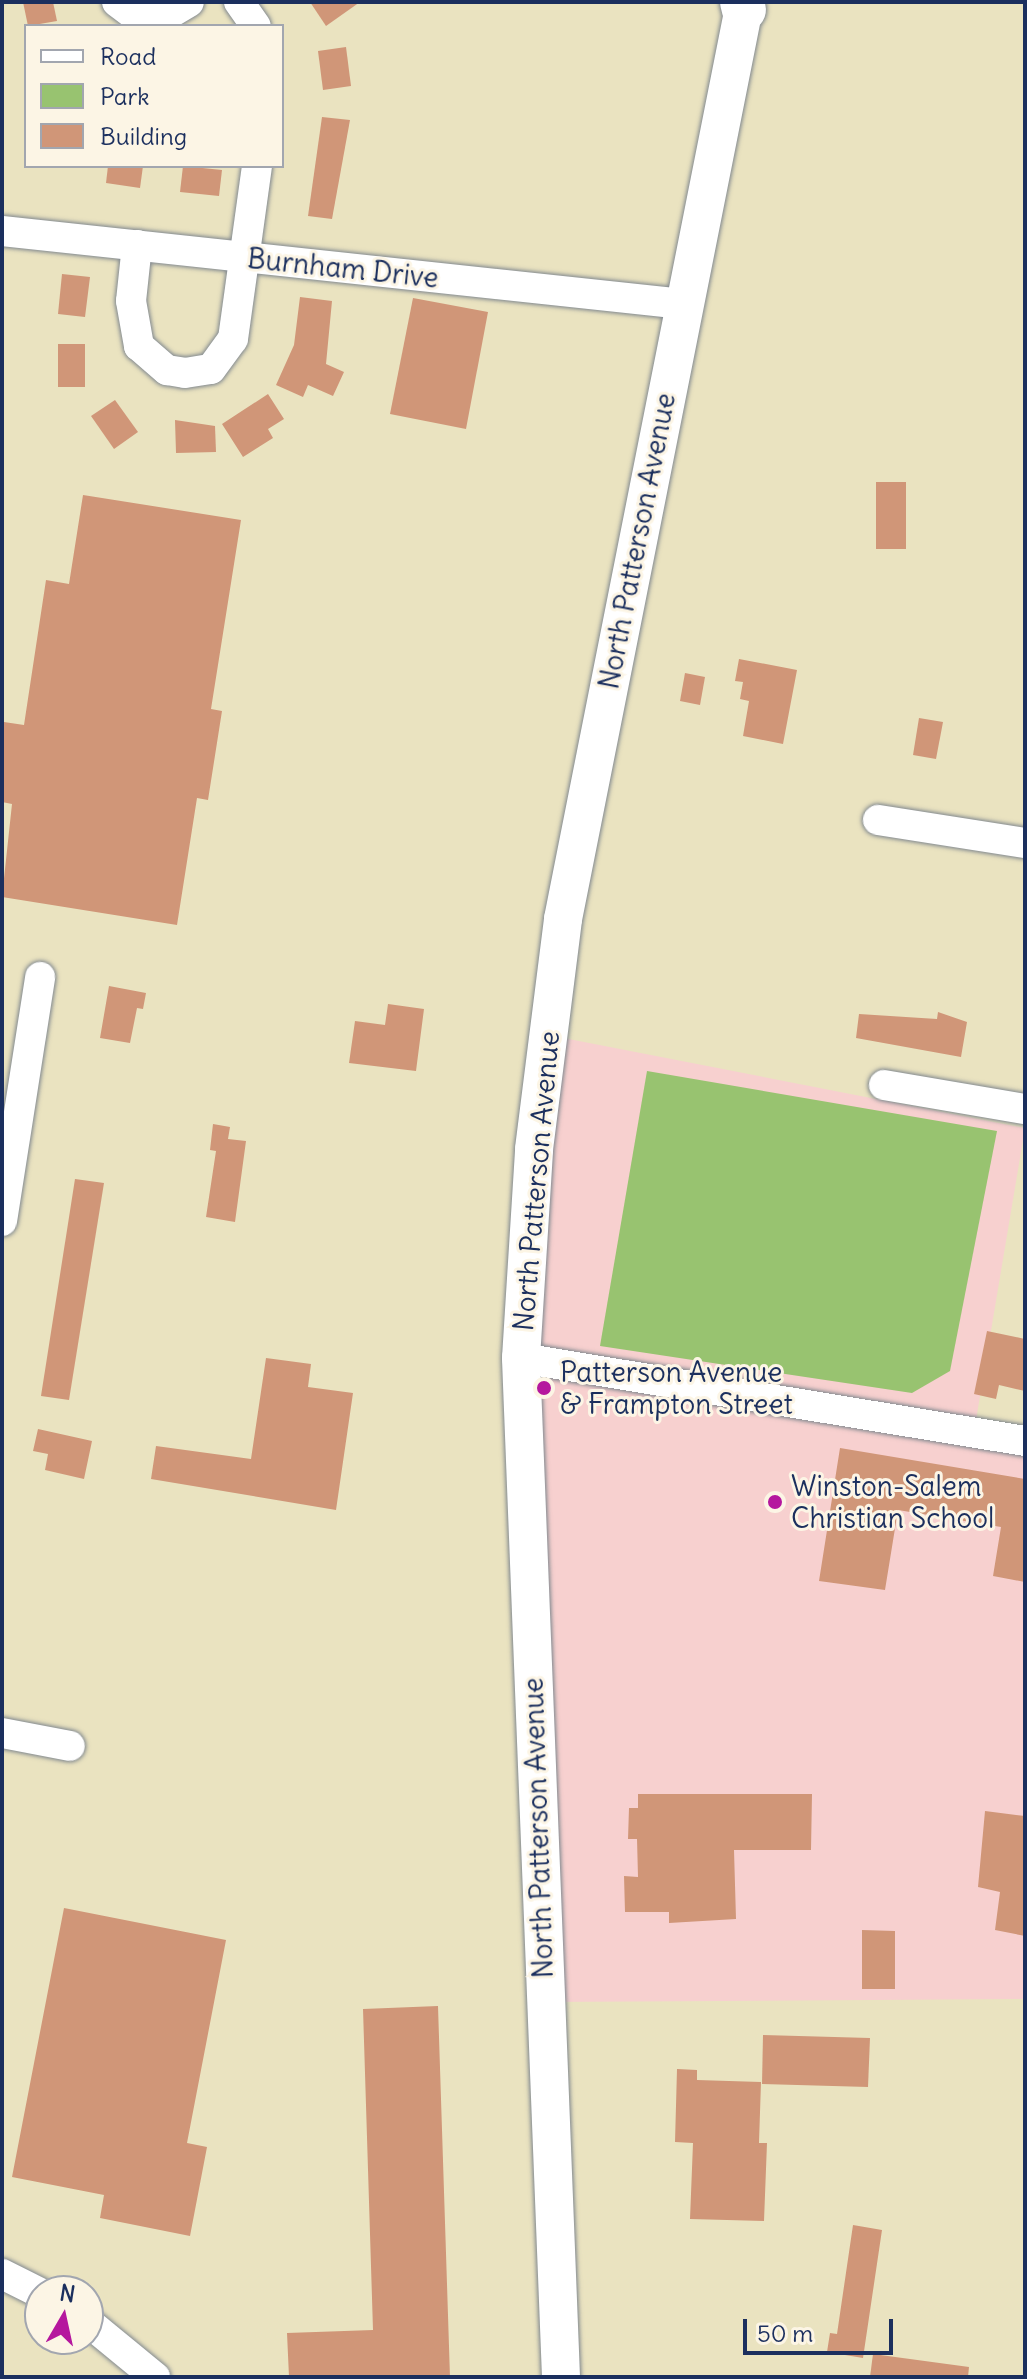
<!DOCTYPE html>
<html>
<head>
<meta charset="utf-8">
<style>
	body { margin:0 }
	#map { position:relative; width:1027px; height:2379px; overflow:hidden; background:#eae3c0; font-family:Delius,sans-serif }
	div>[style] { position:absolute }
	.built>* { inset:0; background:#f7d0cf }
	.green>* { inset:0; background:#98c370 }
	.building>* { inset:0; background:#d09678 }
	.roads { filter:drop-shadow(0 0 2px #82898f) drop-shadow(0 0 2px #82898f) }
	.minor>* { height:30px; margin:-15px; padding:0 15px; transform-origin:15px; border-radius:15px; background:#fff }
	.major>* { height:38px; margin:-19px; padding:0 19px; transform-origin:19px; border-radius:19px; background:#fff }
	.highway>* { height:44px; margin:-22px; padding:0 22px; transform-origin:22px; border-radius:22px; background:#fff }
	.dots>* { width:22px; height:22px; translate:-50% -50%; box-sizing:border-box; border:4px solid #fcf5e5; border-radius:50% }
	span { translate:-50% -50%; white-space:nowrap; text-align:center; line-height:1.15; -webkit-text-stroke:6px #fcf5e5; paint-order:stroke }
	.street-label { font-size:28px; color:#1b2f5e }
	.poi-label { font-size:28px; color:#1b2f5e }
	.left { translate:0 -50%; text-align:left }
	.frame { position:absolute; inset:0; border:4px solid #1b2f5e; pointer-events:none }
	.legend { position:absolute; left:24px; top:24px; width:260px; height:144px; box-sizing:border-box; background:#fcf5e5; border:2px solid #a2a6af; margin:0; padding:10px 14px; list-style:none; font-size:24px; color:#1b2f5e }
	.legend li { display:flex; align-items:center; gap:16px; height:40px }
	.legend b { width:40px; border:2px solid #a2a6af }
	.north { position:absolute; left:24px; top:2275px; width:80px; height:80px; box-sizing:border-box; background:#fcf5e5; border:2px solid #a2a6af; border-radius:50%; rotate:9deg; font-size:22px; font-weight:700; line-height:32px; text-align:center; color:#1b2f5e }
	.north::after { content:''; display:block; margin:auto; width:28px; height:36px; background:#b5179e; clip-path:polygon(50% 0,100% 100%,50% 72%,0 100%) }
	.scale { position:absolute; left:743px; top:2319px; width:150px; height:36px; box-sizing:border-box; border:4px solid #1b2f5e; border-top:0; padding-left:10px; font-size:24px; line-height:28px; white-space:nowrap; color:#1b2f5e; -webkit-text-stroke:6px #fcf5e5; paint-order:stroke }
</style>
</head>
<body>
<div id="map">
	<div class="built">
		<div style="clip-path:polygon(548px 1035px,1025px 1128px,974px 1432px,1025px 1441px,1025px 1999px,545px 2002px,527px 1564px)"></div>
	</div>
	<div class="green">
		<div style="clip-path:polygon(647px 1071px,997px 1131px,950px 1371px,912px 1393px,600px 1346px)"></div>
	</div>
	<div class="building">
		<div style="clip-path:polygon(23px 2px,53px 2px,57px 21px,28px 26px)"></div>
		<div style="clip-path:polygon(310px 2px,360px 2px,326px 26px)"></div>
		<div style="clip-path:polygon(346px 47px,351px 86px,323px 90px,318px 51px)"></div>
		<div style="clip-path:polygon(322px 117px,350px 120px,332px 219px,308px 216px)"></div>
		<div style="clip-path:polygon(108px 166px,143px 166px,140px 188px,106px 183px)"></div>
		<div style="clip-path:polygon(183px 166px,222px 170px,219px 196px,180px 192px)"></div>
		<div style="clip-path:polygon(62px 274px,90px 277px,85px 317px,58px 314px)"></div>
		<div style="clip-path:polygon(300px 297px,332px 301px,326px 364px,344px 372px,333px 396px,308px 385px,303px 397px,276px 385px,294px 345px)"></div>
		<div style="clip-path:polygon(413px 298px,488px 312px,466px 429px,390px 414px)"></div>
		<div style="clip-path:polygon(58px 344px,85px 344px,85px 387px,58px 387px)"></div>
		<div style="clip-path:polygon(268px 394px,284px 419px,268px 429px,273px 438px,243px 457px,222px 424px)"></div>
		<div style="clip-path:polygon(115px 400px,138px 432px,114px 449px,91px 416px)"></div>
		<div style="clip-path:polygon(175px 420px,215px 426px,216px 452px,176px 453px)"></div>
		<div style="clip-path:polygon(876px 482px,906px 482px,906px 549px,876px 549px)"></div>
		<div style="clip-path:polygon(83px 495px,241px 520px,211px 709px,222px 711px,208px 800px,197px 798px,177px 925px,2px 897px,12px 804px,2px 802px,4px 722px,24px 725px,46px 580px,69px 584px)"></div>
		<div style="clip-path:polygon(739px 659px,797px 670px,783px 744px,743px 736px,749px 701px,740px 699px,743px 682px,735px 681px)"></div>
		<div style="clip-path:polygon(685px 673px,705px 677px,700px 705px,680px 701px)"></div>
		<div style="clip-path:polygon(919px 718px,943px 722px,936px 759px,913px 755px)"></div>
		<div style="clip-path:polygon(109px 986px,146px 993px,143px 1009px,137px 1008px,130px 1043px,100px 1038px)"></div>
		<div style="clip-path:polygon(388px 1004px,424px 1009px,416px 1071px,349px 1063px,355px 1021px,385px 1025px)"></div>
		<div style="clip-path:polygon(938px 1012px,967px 1022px,961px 1057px,856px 1038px,859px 1014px,937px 1019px)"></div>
		<div style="clip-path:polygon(213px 1124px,230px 1127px,228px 1139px,246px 1141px,235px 1222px,206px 1217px,216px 1151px,210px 1150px)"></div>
		<div style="clip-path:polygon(75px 1179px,104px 1183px,69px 1400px,41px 1396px)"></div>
		<div style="clip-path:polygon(987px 1331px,1025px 1339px,1025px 1391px,999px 1385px,996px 1399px,974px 1394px)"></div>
		<div style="clip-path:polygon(266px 1358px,311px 1364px,308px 1387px,353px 1393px,336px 1510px,151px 1479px,156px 1446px,251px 1459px)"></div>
		<div style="clip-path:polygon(38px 1429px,92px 1441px,84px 1479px,45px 1470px,48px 1454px,33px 1451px)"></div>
		<div style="clip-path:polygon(840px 1448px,1025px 1479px,1025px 1582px,993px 1576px,1001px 1527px,898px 1510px,885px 1590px,819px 1581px)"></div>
		<div style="clip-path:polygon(638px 1794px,812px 1794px,811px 1850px,734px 1850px,736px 1919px,669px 1923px,669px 1912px,625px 1912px,624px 1876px,638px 1877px,637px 1839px,628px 1839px,629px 1808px,638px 1808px)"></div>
		<div style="clip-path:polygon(985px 1811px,1025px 1816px,1025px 1936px,995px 1930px,1000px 1892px,978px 1887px)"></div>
		<div style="clip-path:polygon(64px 1908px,226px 1940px,187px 2143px,207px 2147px,190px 2236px,100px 2218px,104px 2195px,12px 2177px)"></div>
		<div style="clip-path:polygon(862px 1930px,895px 1931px,895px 1989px,862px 1989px)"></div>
		<div style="clip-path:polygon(438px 2006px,450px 2377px,289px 2377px,287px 2333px,373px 2330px,363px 2009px)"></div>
		<div style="clip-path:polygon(763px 2035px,870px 2038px,868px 2087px,762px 2084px)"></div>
		<div style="clip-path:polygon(677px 2069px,697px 2070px,697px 2080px,761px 2082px,759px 2143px,767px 2143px,764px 2221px,690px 2219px,693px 2143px,675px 2142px)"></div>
		<div style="clip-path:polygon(853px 2225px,882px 2230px,863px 2358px,827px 2352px,830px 2333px,837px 2334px)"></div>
		<div style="clip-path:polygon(873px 2354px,969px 2367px,968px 2377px,870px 2377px)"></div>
	</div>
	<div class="roads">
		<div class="minor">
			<div style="left:117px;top:2px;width:20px;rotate:37deg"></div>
			<div style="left:133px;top:14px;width:31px;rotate:6deg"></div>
			<div style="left:164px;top:17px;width:29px;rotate:-31deg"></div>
			<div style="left:239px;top:2px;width:29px;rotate:55deg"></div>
			<div style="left:2px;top:231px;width:685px;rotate:6.12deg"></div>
			<div style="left:137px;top:245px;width:56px;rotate:96.1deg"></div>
			<div style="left:131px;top:301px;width:46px;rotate:79.9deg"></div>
			<div style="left:139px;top:346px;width:37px;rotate:41deg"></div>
			<div style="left:167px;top:370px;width:18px;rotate:9deg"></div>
			<div style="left:185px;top:373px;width:26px;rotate:-9deg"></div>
			<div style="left:211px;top:369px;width:37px;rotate:-54deg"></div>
			<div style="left:233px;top:339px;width:175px;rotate:-82.1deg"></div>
			<div style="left:878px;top:820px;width:149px;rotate:8.9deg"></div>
			<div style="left:884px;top:1085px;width:143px;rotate:9.7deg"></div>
			<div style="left:2px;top:1221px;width:247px;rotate:-81.1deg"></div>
			<div style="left:521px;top:1358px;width:511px;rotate:9.35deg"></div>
			<div style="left:2px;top:1733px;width:69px;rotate:10.8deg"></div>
			<div style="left:2px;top:2274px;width:42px;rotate:26.6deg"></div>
			<div style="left:88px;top:2322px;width:87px;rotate:39.4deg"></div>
		</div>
		<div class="major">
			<div style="left:561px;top:2377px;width:1020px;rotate:-92.25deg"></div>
			<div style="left:521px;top:1358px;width:209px;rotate:-86.4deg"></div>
			<div style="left:534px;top:1149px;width:232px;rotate:-82.8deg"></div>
			<div style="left:563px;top:919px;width:935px;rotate:-78.77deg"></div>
		</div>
		<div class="highway">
			<div style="left:742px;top:2px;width:8px;rotate:76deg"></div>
		</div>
	</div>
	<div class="dots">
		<div style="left:544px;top:1388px;background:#b5179e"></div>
		<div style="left:775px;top:1502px;background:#b5179e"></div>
	</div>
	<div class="street-label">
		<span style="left:343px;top:268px;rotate:6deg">Burnham Drive</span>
		<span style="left:637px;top:541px;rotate:-79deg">North Patterson Avenue</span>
		<span style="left:536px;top:1181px;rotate:-85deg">North Patterson Avenue</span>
		<span style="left:538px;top:1828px;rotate:-92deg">North Patterson Avenue</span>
	</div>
	<div class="poi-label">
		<span class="left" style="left:560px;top:1388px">Patterson Avenue<br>&amp; Frampton Street</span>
		<span class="left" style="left:791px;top:1502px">Winston-Salem<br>Christian School</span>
	</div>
	<div class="frame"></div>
	<ul class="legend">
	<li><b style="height:10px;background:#fff"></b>Road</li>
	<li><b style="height:22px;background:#98c370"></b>Park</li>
	<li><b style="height:22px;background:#d09678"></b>Building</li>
	</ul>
	<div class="north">N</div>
	<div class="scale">50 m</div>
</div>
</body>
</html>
